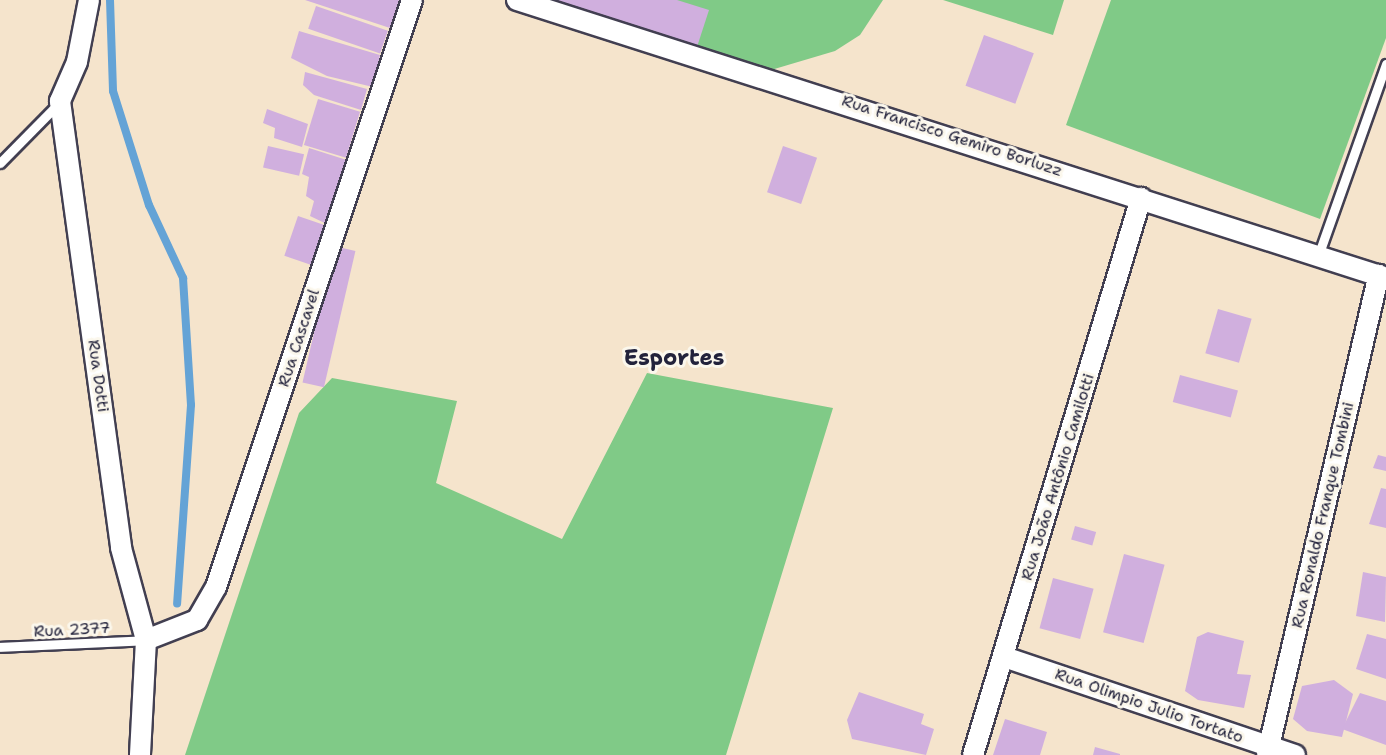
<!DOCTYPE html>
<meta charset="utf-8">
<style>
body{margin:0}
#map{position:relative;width:1386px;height:755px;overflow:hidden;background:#f5e4cc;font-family:"Shantell Sans",sans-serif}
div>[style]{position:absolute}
.green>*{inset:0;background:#80ca87}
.stream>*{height:8px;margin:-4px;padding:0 4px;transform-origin:4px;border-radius:4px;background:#64a3d6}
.building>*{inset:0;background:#d0afde;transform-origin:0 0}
.roads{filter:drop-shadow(2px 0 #423f51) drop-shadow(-2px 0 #423f51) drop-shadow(0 2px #423f51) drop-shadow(0 -2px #423f51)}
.service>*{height:9px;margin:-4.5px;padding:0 4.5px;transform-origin:4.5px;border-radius:4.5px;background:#fff}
.minor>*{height:20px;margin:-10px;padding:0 10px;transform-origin:10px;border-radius:10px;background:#fff}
span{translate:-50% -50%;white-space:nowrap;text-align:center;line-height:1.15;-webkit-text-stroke:6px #fbf7ec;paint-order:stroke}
.street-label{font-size:16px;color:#22223b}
.district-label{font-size:22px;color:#22223b;font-weight:700}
</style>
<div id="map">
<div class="green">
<div style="clip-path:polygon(545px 0,883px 0,860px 35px,835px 51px,771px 70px)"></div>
<div style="clip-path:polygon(943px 0,1064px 0,1053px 35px)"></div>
<div style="clip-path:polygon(1111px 0,1386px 0,1386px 38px,1320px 219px,1066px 125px)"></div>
<div style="clip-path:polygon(647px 373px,833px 408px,726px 755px,185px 755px,299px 413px,332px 378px,457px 401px,436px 483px,562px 539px)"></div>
</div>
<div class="stream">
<div style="left:110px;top:0;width:91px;rotate:88.1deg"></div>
<div style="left:113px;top:91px;width:120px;rotate:72.5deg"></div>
<div style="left:149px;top:205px;width:81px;rotate:65deg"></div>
<div style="left:183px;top:278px;width:127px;rotate:86.4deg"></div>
<div style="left:191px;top:405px;width:199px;rotate:94deg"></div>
</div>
<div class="building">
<div style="clip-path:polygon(305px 0,399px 0,390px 28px)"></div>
<div style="clip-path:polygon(547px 0,677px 0,709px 10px,696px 50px)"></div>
<div style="left:316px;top:6px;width:76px;height:24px;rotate:19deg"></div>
<div style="clip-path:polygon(299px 31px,380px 55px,373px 87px,327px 76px,291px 58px)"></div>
<div style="left:984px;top:35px;width:53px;height:54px;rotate:20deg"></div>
<div style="clip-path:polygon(305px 72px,367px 89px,361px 110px,314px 95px,303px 85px)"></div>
<div style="left:318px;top:99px;width:44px;height:48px;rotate:17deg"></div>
<div style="clip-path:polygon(267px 109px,308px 124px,302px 147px,274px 138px,275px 128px,263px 123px)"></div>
<div style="left:268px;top:146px;width:37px;height:22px;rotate:13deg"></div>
<div style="left:783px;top:146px;width:36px;height:49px;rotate:19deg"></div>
<div style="clip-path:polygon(309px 148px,353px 162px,331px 226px,310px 216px,314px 201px,306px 196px,309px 177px,302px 174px)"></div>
<div style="left:298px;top:216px;width:34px;height:42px;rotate:19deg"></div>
<div style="left:334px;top:246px;width:22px;height:140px;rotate:13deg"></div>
<div style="left:1218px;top:309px;width:35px;height:46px;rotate:16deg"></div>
<div style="left:1180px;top:375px;width:60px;height:28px;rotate:15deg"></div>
<div style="clip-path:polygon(1378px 455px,1386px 457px,1386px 471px,1373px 468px)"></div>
<div style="clip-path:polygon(1381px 488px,1386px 489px,1386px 528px,1369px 524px)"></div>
<div style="left:1075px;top:526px;width:22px;height:14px;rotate:16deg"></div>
<div style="left:1124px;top:554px;width:42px;height:81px;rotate:15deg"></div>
<div style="clip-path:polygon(1363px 572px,1386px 577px,1385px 622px,1356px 616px)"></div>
<div style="left:1053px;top:578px;width:42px;height:52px;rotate:15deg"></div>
<div style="clip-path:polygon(1208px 632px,1244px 641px,1237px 674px,1251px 675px,1244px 708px,1198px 700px,1185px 691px,1197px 637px)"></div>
<div style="clip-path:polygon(1367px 634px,1386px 639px,1386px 679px,1356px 669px)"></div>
<div style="clip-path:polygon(1334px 680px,1353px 694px,1342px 737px,1307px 731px,1293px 719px,1302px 686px)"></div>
<div style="clip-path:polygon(859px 692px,924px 714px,921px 724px,934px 729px,926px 755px,852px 739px,847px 720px)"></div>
<div style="clip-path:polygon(1360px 693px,1386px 701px,1386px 745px,1342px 729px)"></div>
<div style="clip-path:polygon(1005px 719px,1047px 732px,1040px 755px,993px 755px)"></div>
<div style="clip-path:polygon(1095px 747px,1120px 754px,1120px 755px,1093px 755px)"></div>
</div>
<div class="roads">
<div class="service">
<div style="left:0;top:163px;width:84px;rotate:-45.5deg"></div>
<div style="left:1318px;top:256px;width:204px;rotate:-70.5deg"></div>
<div style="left:0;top:647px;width:146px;rotate:-2.7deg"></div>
</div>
<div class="minor">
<div style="left:89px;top:0;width:63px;rotate:101deg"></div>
<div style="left:77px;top:62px;width:43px;rotate:113.6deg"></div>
<div style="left:60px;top:101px;width:451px;rotate:82.2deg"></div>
<div style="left:121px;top:548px;width:95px;rotate:74.8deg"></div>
<div style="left:146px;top:640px;width:115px;rotate:93deg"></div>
<div style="left:517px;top:0;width:912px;rotate:17.74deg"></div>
<div style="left:146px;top:640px;width:55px;rotate:-21.4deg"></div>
<div style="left:197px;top:620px;width:38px;rotate:-60deg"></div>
<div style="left:216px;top:587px;width:619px;rotate:-71.54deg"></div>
<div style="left:1004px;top:657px;width:307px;rotate:18.6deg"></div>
<div style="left:973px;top:755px;width:582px;rotate:-73.22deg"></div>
<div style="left:1267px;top:755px;width:493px;rotate:-76.9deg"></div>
</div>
</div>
<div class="street-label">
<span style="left:952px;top:136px;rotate:18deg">Rua Francisco Gemiro Borluzz</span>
<span style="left:299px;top:338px;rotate:-72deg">Rua Cascavel</span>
<span style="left:98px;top:376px;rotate:82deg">Rua Dotti</span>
<span style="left:1058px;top:477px;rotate:-73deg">Rua João Antônio Camilotti</span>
<span style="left:1323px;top:515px;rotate:-77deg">Rua Ronaldo Franque Tombini</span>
<span style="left:72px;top:630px;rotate:-3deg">Rua 2377</span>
<span style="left:1149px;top:706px;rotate:19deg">Rua Olimpio Julio Tortato</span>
</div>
<div class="district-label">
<span style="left:674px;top:358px">Esportes</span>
</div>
</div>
